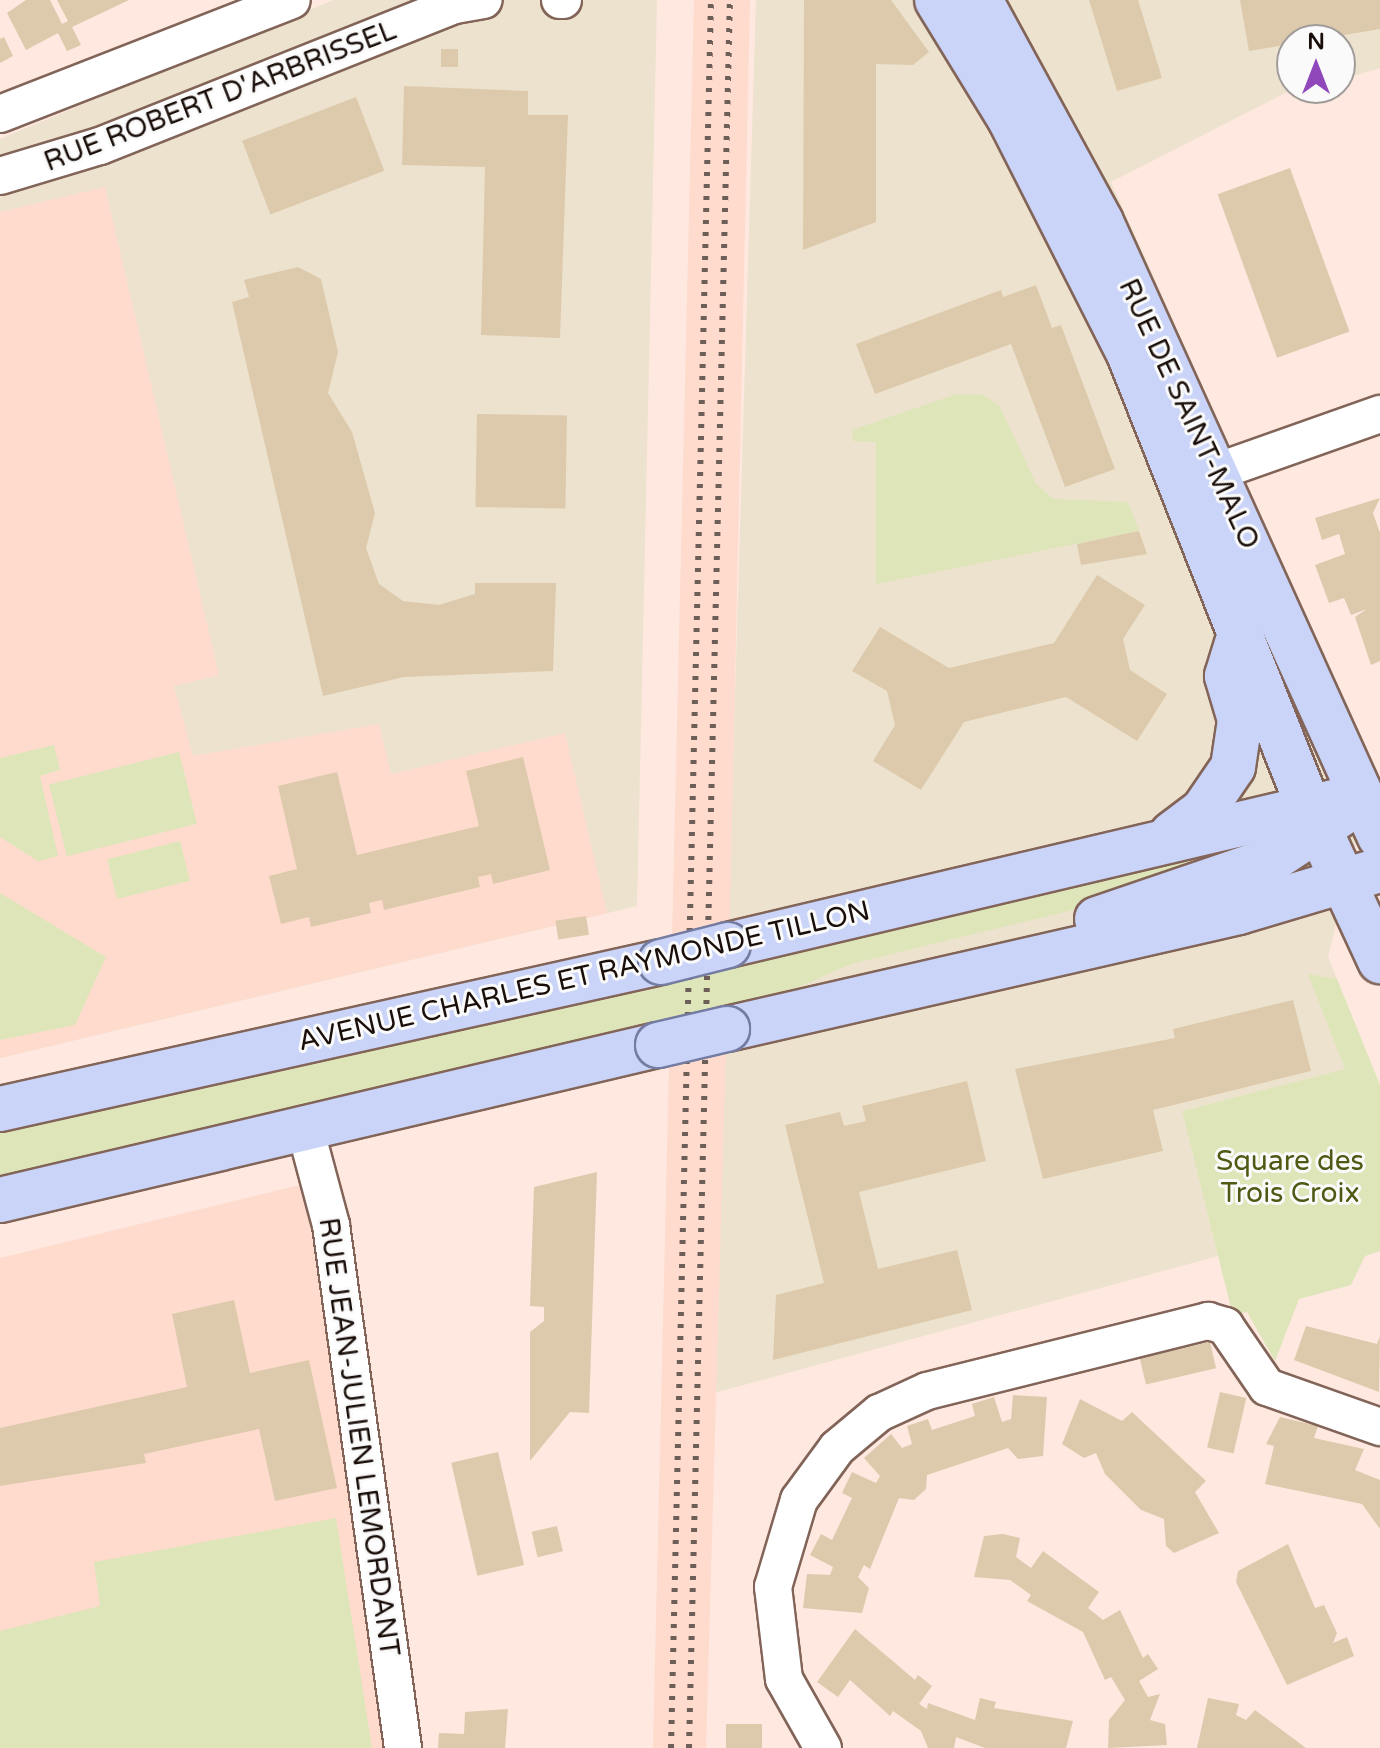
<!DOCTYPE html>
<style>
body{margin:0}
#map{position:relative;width:1380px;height:1748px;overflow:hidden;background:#fee8df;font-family:"Varela Round",sans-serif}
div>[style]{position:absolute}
.commercial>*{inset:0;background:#ede2cd}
.built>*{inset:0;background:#fedbcd}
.green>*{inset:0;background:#dde5b9;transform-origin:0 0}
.building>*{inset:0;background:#ddcaad;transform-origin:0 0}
.roads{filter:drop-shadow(2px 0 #826458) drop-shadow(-2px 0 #826458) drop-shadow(0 2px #826458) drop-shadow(0 -2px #826458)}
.minor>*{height:36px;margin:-18px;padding:0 18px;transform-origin:18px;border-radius:18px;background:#fff}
.major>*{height:44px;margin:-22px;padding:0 22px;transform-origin:22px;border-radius:22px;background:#cad4f8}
.rail>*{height:6px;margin-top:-3px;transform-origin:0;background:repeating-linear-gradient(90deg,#6d5e58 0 4px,transparent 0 12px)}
.bridges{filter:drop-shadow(2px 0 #757ca1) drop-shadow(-2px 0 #757ca1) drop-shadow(0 2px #757ca1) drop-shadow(0 -2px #757ca1)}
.major-bridge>*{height:44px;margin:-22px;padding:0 22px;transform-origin:22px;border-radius:22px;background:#cad4f8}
span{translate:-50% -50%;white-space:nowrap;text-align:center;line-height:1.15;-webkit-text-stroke:6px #fafafa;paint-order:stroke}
.street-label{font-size:28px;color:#190e09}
.park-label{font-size:28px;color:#505813}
.north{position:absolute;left:1276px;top:24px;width:80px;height:80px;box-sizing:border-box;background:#fafafa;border:2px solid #a09c9a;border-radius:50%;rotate:0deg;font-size:22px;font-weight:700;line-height:32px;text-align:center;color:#190e09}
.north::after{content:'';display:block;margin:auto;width:28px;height:36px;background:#9047ba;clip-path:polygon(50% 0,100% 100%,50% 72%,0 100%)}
</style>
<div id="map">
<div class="commercial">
<div style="clip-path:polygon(333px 0,657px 0,637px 906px,0 1058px,0 139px)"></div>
<div style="clip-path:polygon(756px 0,1380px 0,1380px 68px,1341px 80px,1340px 40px,1292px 40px,1295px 88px,1111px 182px,1374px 769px,1328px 957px,1337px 979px,1309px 975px,1345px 1069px,1182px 1111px,1218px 1256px,714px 1393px)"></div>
</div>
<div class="built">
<div style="clip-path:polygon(694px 0,750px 0,730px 908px,706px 1748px,653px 1748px)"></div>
<div style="clip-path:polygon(105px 187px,219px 675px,174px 686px,193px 756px,379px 724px,391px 774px,565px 733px,607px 913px,0 1058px,0 212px)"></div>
<div style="clip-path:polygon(304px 1184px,386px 1748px,0 1748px,0 1258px)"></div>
</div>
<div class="green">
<div style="clip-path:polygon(957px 394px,983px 395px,999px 405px,1036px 484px,1053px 499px,1128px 502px,1139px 531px,876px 584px,876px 442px,853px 441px,852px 430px)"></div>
<div style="clip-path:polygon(54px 745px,60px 770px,40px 776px,58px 856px,38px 861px,0 837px,0 758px)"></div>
<div style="left:179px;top:752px;width:74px;height:134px;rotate:76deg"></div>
<div style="clip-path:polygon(1259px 838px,1263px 854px,1134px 895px,851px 964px,750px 1008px,0 1177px,0 1127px)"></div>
<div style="left:180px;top:841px;width:41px;height:75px;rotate:76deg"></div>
<div style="clip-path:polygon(0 893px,106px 957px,75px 1025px,0 1040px)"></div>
<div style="clip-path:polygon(1308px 974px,1337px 979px,1380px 1085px,1380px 1251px,1365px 1256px,1351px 1285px,1299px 1299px,1275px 1361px,1247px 1312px,1233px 1316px,1182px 1111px,1345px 1069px)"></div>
<div style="clip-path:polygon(336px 1518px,372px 1748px,0 1748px,0 1631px,100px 1606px,94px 1562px)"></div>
</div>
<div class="building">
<div style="clip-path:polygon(26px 0,50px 0,62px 24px,68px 21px,57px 0,129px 0,72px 27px,81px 45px,67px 51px,58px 33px,26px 50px,7px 13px)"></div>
<div style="clip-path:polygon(804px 0,891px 0,929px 52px,913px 65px,876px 64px,876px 222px,803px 250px)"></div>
<div style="clip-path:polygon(1089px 0,1138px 0,1162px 78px,1117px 91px)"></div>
<div style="clip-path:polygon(1240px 0,1380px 0,1380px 29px,1249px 51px)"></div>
<div style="clip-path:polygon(4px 37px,13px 56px,0 63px,0 39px)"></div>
<div style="left:441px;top:49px;width:17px;height:18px"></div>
<div style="clip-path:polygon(404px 86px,528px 91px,528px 115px,568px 115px,560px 338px,481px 335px,485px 167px,402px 165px)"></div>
<div style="left:356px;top:97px;width:79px;height:122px;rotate:69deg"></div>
<div style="left:1290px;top:168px;width:174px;height:77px;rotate:70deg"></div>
<div style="clip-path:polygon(298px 267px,321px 279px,338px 352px,328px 393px,352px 432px,375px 513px,366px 548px,379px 584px,403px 601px,439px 605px,475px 594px,475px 583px,556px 583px,553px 671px,404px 677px,323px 696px,232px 302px,249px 297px,244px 280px)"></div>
<div style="clip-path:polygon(1036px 285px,1052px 328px,1061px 325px,1115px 469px,1065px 487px,1011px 344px,875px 394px,856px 344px,1001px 290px,1003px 297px)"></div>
<div style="left:477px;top:414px;width:90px;height:93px;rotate:1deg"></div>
<div style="clip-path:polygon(1380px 498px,1373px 513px,1380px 533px,1380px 661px,1371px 665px,1355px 617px,1367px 609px,1351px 615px,1344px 598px,1329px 603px,1315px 565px,1345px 554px,1339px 534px,1322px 540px,1315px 518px)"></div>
<div style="clip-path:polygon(1139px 531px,1147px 554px,1081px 565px,1077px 544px)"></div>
<div style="clip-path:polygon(1097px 575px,1145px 605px,1123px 639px,1130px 670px,1167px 694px,1137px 741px,1066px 697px,964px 722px,921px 790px,873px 761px,895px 725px,887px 691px,852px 671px,880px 627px,949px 668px,1054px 643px)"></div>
<div style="clip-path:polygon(523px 757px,550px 870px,493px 884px,491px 874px,478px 877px,480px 887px,384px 910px,382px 900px,369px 903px,371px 913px,311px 927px,309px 917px,281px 924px,269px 876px,297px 869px,278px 786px,337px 772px,357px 855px,479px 826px,466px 771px)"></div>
<div style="left:586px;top:916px;width:19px;height:31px;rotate:81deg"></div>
<div style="clip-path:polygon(1293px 1000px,1311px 1071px,1153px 1110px,1163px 1151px,1043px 1179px,1015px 1069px,1175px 1038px,1173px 1029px)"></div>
<div style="clip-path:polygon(967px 1081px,986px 1161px,859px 1192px,878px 1269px,957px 1250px,972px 1310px,773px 1360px,776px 1295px,824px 1283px,785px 1125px,840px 1112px,844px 1126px,866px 1121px,862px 1106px)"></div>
<div style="clip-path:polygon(597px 1172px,589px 1413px,570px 1412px,530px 1461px,530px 1332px,544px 1321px,544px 1307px,530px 1306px,534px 1187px)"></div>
<div style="clip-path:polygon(234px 1300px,250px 1373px,309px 1360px,337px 1488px,275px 1501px,259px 1429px,144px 1454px,146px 1463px,0 1486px,0 1428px,187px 1387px,172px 1314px)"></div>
<div style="clip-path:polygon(1306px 1326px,1377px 1344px,1380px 1336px,1379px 1392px,1294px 1360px)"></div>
<div style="left:1210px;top:1342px;width:27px;height:72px;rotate:77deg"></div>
<div style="left:1220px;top:1392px;width:27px;height:57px;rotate:13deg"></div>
<div style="clip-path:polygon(1013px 1395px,1047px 1397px,1043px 1456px,1018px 1459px,1008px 1448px,927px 1475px,926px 1489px,914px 1500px,899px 1498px,870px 1569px,864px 1565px,858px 1577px,869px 1588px,862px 1613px,803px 1608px,807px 1574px,830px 1575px,833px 1567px,810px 1555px,821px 1534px,832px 1540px,852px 1498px,842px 1493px,852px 1472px,876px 1483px,880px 1476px,864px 1458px,891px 1434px,902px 1448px,912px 1444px,907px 1426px,928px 1419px,932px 1430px,975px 1416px,972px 1404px,994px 1397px,1002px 1422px,1011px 1419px)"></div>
<div style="clip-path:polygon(1080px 1399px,1122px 1421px,1132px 1412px,1206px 1481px,1195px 1492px,1219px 1533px,1174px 1553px,1166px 1546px,1164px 1519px,1141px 1510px,1105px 1474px,1096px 1453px,1084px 1458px,1062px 1444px)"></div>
<div style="clip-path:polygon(1280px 1417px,1318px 1426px,1314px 1438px,1364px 1449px,1355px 1470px,1380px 1480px,1380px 1529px,1362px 1504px,1265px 1484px,1274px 1446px,1266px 1444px)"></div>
<div style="left:498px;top:1452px;width:116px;height:48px;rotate:77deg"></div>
<div style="left:557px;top:1526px;width:26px;height:26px;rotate:77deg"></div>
<div style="clip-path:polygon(1003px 1534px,1020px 1538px,1016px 1557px,1031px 1568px,1043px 1551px,1099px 1592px,1088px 1608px,1103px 1620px,1120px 1610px,1143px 1658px,1148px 1654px,1158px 1669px,1139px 1681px,1148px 1697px,1160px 1694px,1150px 1720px,1165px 1724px,1167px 1745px,1108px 1748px,1109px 1720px,1125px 1700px,1111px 1677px,1105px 1680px,1083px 1632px,1027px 1601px,1031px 1595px,1010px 1580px,974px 1577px,984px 1536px)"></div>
<div style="clip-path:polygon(1288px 1544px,1315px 1608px,1324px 1605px,1337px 1633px,1333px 1643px,1347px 1637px,1354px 1656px,1287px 1685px,1236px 1582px,1238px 1571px)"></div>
<div style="clip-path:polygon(855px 1629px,915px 1680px,918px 1675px,932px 1686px,919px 1704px,927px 1709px,928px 1703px,975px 1720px,980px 1698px,996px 1702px,994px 1708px,1073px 1721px,1066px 1748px,985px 1748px,956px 1737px,954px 1748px,928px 1748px,921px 1731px,893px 1711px,890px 1716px,850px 1680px,838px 1697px,817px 1682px)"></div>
<div style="clip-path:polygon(1208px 1698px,1239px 1704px,1236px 1715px,1246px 1720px,1255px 1710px,1306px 1748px,1197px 1748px)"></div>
<div style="clip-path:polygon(508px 1709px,505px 1748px,438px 1748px,439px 1733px,464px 1734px,465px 1712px)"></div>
<div style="left:726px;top:1724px;width:36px;height:24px"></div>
</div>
<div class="roads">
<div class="minor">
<div style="left:560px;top:0;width:3px"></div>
<div style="left:0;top:114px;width:313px;rotate:-21.3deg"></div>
<div style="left:0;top:176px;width:104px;rotate:-16.7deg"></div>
<div style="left:100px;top:146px;width:382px;rotate:-21.7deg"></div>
<div style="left:455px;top:5px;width:29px;rotate:-10deg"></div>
<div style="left:1216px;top:472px;width:174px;rotate:-19.5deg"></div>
<div style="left:305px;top:1128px;width:100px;rotate:75deg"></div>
<div style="left:331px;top:1225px;width:528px;rotate:82.16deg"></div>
<div style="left:823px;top:1748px;width:79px;rotate:-119.5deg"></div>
<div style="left:784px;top:1679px;width:93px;rotate:-96.8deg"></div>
<div style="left:773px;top:1587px;width:91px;rotate:-73.4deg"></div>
<div style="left:799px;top:1500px;width:64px;rotate:-53.8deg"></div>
<div style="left:837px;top:1448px;width:55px;rotate:-39.8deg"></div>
<div style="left:879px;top:1413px;width:53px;rotate:-24.6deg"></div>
<div style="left:927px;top:1391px;width:290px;rotate:-14deg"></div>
<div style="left:1208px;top:1321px;width:18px;rotate:16deg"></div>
<div style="left:1225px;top:1326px;width:74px;rotate:55.5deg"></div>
<div style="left:1267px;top:1387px;width:120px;rotate:19.5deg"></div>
</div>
<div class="major">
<div style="left:937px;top:0;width:140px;rotate:58.5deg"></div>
<div style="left:1010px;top:119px;width:266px;rotate:63.1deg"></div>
<div style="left:1130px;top:356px;width:485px;rotate:68.4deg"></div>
<div style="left:1309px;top:807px;width:170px;rotate:65.2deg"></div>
<div style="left:980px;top:0;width:253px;rotate:61.4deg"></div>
<div style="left:1101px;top:222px;width:675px;rotate:65.6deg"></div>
<div style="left:1172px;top:834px;width:39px;rotate:-37deg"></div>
<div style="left:1203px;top:811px;width:53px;rotate:-55.7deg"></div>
<div style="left:1233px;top:767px;width:48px;rotate:-81.5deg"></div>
<div style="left:1240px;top:720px;width:46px;rotate:-106.5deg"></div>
<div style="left:1227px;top:676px;width:37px;rotate:-73deg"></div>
<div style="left:1097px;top:919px;width:186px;rotate:-18.8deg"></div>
<div style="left:1273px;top:859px;width:85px;rotate:-33.5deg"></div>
<div style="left:728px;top:945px;width:627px;rotate:-13.28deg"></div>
<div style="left:727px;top:1029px;width:525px;rotate:-12.87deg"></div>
<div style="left:1239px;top:912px;width:147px;rotate:-16.6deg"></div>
<div style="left:0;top:1109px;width:677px;rotate:-12.54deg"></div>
<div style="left:0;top:1200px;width:676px;rotate:-13.26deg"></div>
</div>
</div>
<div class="rail">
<div style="left:671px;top:1748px;width:1748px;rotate:-88.69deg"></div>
<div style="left:689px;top:1748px;width:1748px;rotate:-88.66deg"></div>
</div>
<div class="bridges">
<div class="major-bridge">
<div style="left:661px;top:962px;width:69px;rotate:-14.2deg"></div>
<div style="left:658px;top:1045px;width:71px;rotate:-13.1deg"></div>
</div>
</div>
<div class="street-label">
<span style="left:220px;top:96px;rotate:-21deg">RUE ROBERT D'ARBRISSEL</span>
<span style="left:1189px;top:414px;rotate:65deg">RUE DE SAINT-MALO</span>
<span style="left:584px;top:976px;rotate:-13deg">AVENUE CHARLES ET RAYMONDE TILLON</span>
<span style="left:359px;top:1437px;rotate:82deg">RUE JEAN-JULIEN LEMORDANT</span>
</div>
<div class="park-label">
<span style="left:1290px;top:1177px">Square des<br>Trois Croix</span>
</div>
<div class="north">N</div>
</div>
